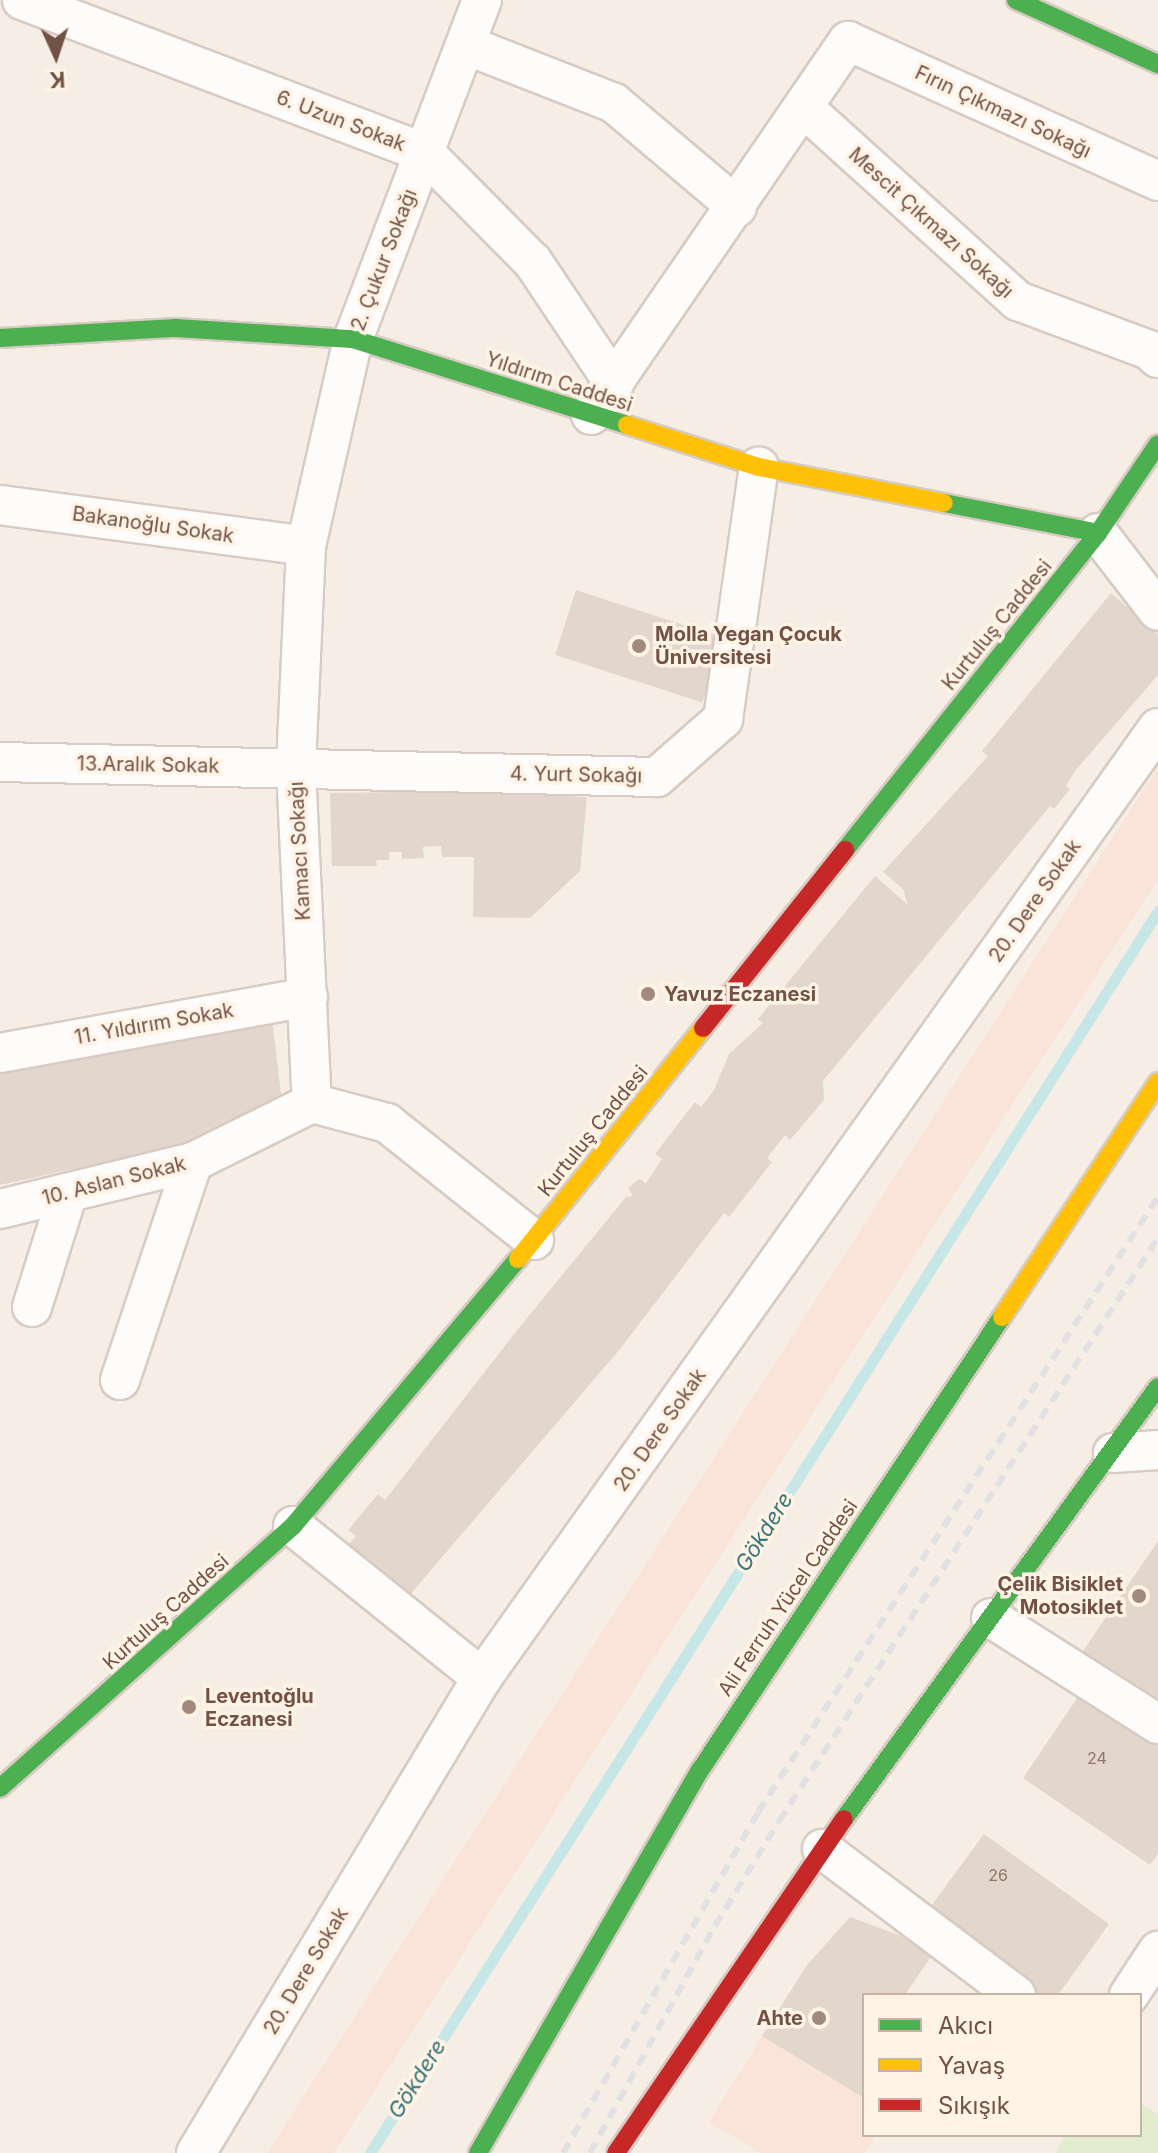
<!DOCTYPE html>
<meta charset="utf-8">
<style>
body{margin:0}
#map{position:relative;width:1158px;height:2153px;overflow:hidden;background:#f6eee5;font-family:Inter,sans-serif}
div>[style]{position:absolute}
.commercial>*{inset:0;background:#fae4da}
.green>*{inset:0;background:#e3eccf}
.stream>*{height:11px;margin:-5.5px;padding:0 5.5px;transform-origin:5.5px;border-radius:5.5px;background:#c7e6e6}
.building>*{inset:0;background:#e2d6cd;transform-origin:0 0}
.roads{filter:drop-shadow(2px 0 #d7cbc3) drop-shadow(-2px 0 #d7cbc3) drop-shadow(0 2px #d7cbc3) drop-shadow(0 -2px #d7cbc3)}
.street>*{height:38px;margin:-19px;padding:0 19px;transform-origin:19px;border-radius:19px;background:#fefcfb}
.fast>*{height:18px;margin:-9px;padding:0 9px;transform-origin:9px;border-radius:9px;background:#4caf50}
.slow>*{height:18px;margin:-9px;padding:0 9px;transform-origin:9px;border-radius:9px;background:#ffc107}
.jam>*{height:18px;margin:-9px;padding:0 9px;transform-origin:9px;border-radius:9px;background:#c62828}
.rail>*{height:6px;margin-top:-3px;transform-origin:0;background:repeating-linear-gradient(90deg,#e3e0e3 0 12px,transparent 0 20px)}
.dots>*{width:22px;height:22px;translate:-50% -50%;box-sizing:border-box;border:4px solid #fff3e5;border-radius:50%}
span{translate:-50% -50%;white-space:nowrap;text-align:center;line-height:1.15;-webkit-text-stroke:7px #fff3e5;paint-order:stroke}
.number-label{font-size:16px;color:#90756a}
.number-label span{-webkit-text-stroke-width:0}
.street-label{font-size:20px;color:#735246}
.poi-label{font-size:20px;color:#735246;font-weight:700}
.left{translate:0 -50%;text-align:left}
.right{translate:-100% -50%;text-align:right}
.water-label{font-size:22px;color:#3a757a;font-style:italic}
.legend{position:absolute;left:862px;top:1993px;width:280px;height:144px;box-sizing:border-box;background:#fff3e5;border:2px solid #c7b3a5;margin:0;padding:10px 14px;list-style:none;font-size:24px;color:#735246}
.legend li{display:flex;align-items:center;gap:16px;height:40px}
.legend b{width:40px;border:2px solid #c7b3a5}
.north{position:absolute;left:16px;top:16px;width:80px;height:80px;-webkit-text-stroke:6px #fff3e5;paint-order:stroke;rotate:177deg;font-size:22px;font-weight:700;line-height:32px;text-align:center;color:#735246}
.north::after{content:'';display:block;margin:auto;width:28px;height:36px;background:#735246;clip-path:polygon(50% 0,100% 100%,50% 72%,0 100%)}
</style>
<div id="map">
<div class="commercial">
<div style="clip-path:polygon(1158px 767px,1158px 880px,334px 2153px,267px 2153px)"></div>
<div style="clip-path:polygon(762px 2036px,864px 2098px,864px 2135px,876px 2135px,865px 2153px,760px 2153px,709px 2122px)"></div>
</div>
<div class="green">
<div style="clip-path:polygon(1140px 2103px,1158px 2114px,1158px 2153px,1055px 2153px,1066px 2135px,1140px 2135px)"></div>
</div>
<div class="stream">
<div style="left:370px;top:2153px;width:1471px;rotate:-57.61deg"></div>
</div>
<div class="building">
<div style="left:576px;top:590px;width:155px;height:68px;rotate:18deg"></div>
<div style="clip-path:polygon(1111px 593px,1158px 634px,1158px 675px,1075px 771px,1066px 786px,1070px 789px,1054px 809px,1050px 806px,823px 1081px,824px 1100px,790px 1140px,785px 1135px,767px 1158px,772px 1162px,729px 1217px,724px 1213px,620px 1349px,408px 1597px,347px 1546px,356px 1536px,348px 1530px,378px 1494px,385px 1500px,514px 1334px,626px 1197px,633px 1196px,628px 1188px,639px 1179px,646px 1183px,662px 1159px,655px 1154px,695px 1102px,701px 1107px,714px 1090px,729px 1054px,763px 1023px,758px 1019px,875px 876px,908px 905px,903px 889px,883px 872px,988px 756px,982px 751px)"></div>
<div style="clip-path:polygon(472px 791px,587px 797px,580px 871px,530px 918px,473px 917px,474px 857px,442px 857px,441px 846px,423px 847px,424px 858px,402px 859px,402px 852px,389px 852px,389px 860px,376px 860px,377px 866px,332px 866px,330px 793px)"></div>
<div style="clip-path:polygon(272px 1018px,282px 1102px,245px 1131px,0 1185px,0 1063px)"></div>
<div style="clip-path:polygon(1158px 1541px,1158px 1698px,1083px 1651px)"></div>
<div style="clip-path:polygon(1084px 1688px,1158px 1738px,1158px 1854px,1150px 1865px,1023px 1778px)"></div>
<div style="clip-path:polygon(984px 1834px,1109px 1924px,1058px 1995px,1032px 1995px,923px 1917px)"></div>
<div style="clip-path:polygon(850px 1917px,936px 1949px,905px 1995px,864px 1995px,864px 2098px,762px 2036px,807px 1965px)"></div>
</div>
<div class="roads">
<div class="street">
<div style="left:22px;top:0;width:431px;rotate:20.8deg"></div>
<div style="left:425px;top:153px;width:153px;rotate:45.3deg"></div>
<div style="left:533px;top:262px;width:146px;rotate:56.2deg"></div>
<div style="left:482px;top:0;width:363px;rotate:110.8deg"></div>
<div style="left:353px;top:339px;width:212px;rotate:102.8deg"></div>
<div style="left:306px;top:546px;width:223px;rotate:92.6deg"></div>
<div style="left:296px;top:769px;width:334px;rotate:87.3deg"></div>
<div style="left:312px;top:1103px;width:78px;rotate:14.9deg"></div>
<div style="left:387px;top:1123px;width:188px;rotate:38.5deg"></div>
<div style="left:466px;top:45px;width:159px;rotate:21.4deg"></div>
<div style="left:614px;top:103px;width:161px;rotate:40.2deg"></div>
<div style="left:803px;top:107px;width:290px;rotate:42.1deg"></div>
<div style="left:1018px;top:301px;width:140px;rotate:20.5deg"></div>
<div style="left:1149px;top:350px;width:12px;rotate:42deg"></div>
<div style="left:591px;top:415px;width:454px;rotate:-55.5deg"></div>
<div style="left:848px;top:41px;width:340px;rotate:24.3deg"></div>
<div style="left:0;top:505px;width:309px;rotate:7.6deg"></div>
<div style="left:1098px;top:533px;width:98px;rotate:52.4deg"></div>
<div style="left:0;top:762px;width:657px;rotate:1.31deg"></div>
<div style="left:657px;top:777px;width:88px;rotate:-41.3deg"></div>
<div style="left:723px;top:719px;width:255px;rotate:-81.9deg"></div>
<div style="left:0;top:1053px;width:313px;rotate:-10.3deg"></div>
<div style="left:0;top:1209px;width:199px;rotate:-13.7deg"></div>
<div style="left:193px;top:1162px;width:133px;rotate:-26.4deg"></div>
<div style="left:32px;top:1307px;width:120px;rotate:-72.5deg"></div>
<div style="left:120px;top:1380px;width:230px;rotate:-71.5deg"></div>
<div style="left:1113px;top:1453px;width:45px;rotate:-3.8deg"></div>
<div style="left:293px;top:1526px;width:243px;rotate:38.8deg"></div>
<div style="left:991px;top:1618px;width:198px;rotate:32.4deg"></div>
<div style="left:822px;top:1849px;width:243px;rotate:37deg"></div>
<div style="left:1129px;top:1995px;width:53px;rotate:-56.6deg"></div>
<div style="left:196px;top:2153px;width:554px;rotate:-58.95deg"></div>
<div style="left:482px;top:1678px;width:1166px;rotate:-54.57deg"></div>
</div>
<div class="fast">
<div style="left:1016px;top:0;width:156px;rotate:24.3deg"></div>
<div style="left:0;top:338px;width:176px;rotate:-3.3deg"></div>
<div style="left:176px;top:328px;width:177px;rotate:3.6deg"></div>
<div style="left:353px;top:339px;width:287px;rotate:17.4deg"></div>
<div style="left:944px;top:503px;width:157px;rotate:11deg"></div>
<div style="left:845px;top:850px;width:406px;rotate:-51.4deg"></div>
<div style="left:1098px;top:533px;width:107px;rotate:-56deg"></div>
<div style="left:0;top:1788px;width:393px;rotate:-41.8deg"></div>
<div style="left:293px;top:1526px;width:349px;rotate:-49.9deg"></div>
<div style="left:844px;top:1819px;width:534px;rotate:-53.99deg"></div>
<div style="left:478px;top:2153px;width:444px;rotate:-59.9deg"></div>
<div style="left:701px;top:1769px;width:543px;rotate:-56.34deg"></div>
</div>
<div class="slow">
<div style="left:627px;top:425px;width:139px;rotate:17.7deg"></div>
<div style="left:759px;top:467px;width:188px;rotate:11deg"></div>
<div style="left:518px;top:1259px;width:296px;rotate:-51.3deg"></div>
<div style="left:1002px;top:1317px;width:282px;rotate:-56.4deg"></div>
</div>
<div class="jam">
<div style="left:703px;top:1028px;width:228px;rotate:-51.4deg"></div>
<div style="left:616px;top:2153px;width:404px;rotate:-55.7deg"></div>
</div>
</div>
<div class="rail">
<div style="left:563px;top:2153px;width:393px;rotate:-60.2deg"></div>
<div style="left:758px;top:1812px;width:734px;rotate:-56.96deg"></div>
<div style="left:590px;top:2153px;width:259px;rotate:-61.2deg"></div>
<div style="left:715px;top:1926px;width:123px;rotate:-58.6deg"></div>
<div style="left:779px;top:1821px;width:695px;rotate:-56.97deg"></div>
</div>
<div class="dots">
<div style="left:639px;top:646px;background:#a1897e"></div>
<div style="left:648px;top:994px;background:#a1897e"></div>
<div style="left:1139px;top:1596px;background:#a1897e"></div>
<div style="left:189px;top:1707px;background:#a1897e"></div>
<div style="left:819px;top:2018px;background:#a1897e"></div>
</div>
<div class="number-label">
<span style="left:1097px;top:1758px">24</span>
<span style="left:998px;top:1875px">26</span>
</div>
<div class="street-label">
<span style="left:1003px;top:112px;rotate:25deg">Fırın Çıkmazı Sokağı</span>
<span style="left:341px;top:121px;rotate:21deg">6. Uzun Sokak</span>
<span style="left:931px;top:223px;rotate:42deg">Mescit Çıkmazı Sokağı</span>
<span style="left:384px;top:260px;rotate:-69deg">2. Çukur Sokağı</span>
<span style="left:559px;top:382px;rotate:18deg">Yıldırım Caddesi</span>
<span style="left:153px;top:525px;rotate:8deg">Bakanoğlu Sokak</span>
<span style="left:997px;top:625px;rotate:-51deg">Kurtuluş Caddesi</span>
<span style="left:148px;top:765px;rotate:1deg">13.Aralık Sokak</span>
<span style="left:576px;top:775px;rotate:1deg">4. Yurt Sokağı</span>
<span style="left:300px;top:851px;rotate:-93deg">Kamacı Sokağı</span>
<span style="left:1035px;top:901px;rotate:-55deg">20. Dere Sokak</span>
<span style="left:154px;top:1024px;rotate:-10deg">11. Yıldırım Sokak</span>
<span style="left:593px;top:1131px;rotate:-51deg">Kurtuluş Caddesi</span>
<span style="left:114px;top:1181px;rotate:-14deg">10. Aslan Sokak</span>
<span style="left:660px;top:1430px;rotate:-55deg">20. Dere Sokak</span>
<span style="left:788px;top:1598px;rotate:-56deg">Ali Ferruh Yücel Caddesi</span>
<span style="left:166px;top:1612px;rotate:-42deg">Kurtuluş Caddesi</span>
<span style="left:306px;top:1971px;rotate:-59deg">20. Dere Sokak</span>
</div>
<div class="poi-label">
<span class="left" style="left:655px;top:646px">Molla Yegan Çocuk<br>Üniversitesi</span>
<span class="left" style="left:664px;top:994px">Yavuz Eczanesi</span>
<span class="right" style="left:1123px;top:1596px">Çelik Bisiklet<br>Motosiklet</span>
<span class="left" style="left:205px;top:1708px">Leventoğlu<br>Eczanesi</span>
<span class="right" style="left:803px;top:2018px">Ahte</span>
</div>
<div class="water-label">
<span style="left:764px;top:1532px;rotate:-58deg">Gökdere</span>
<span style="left:417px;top:2079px;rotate:-58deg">Gökdere</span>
</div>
<ul class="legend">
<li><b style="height:10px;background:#4caf50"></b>Akıcı</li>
<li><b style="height:10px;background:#ffc107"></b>Yavaş</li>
<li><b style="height:10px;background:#c62828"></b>Sıkışık</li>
</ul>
<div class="north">K</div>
</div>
